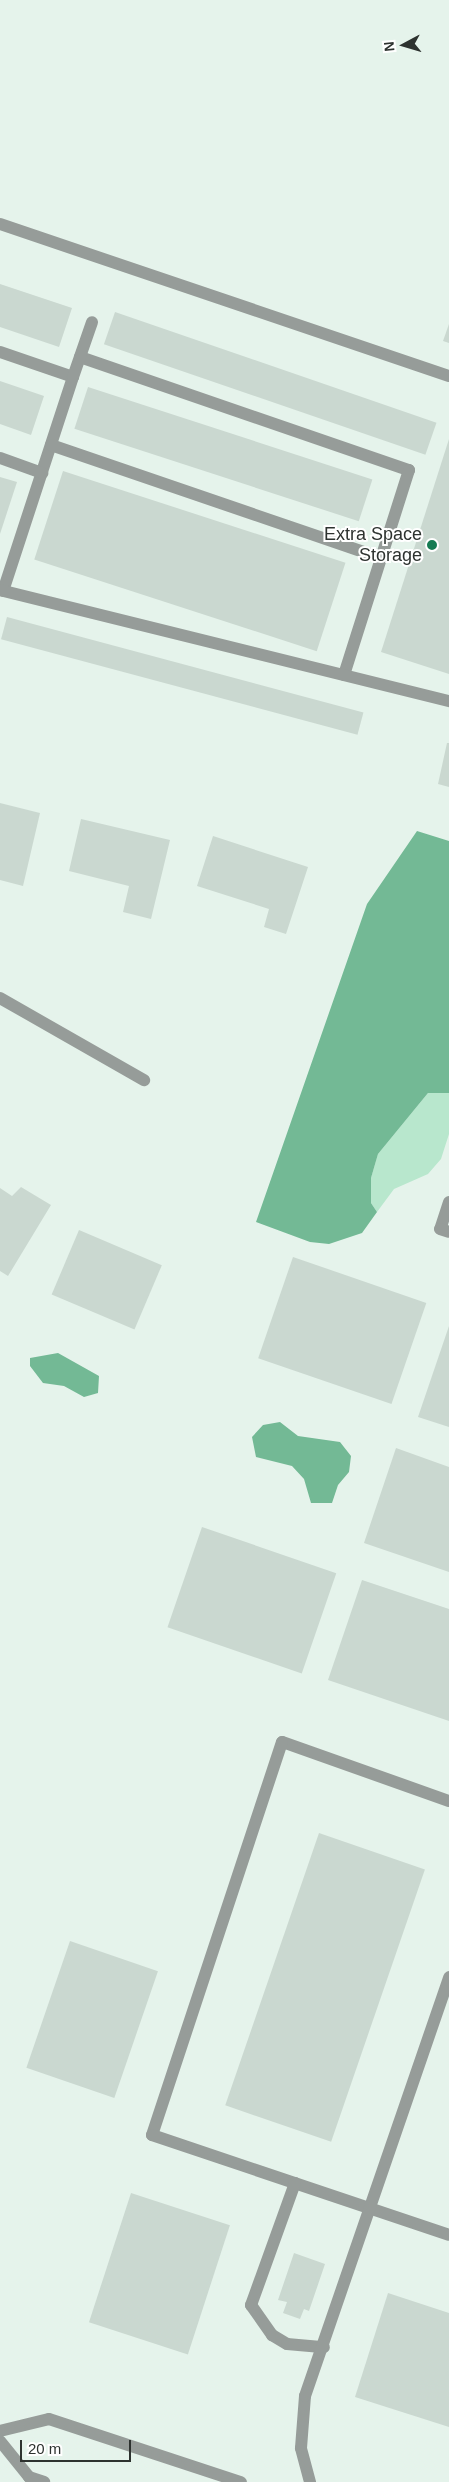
<!DOCTYPE html>
<style>
body{margin:0}
#map{position:relative;width:449px;height:2482px;overflow:hidden;background:#e5f3eb;font-family:Arial,sans-serif}
div>[style]{position:absolute}
.green>*{inset:0;background:#b8e7cd}
.water>*{inset:0;background:#73b995}
.building>*{inset:0;background:#cad8d0;transform-origin:0 0}
.minor>*{height:12px;margin:-6px;padding:0 6px;transform-origin:6px;border-radius:6px;background:#969c99}
.dots>*{width:14px;height:14px;translate:-50% -50%;box-sizing:border-box;border:2px solid #fff;border-radius:50%}
span{translate:-50% -50%;white-space:nowrap;text-align:center;line-height:1.15;-webkit-text-stroke:4px #fff;paint-order:stroke}
.poi-label{font-size:18px;color:#2d322f}
.right{translate:-100% -50%;text-align:right}
.north{position:absolute;left:379px;top:20px;width:50px;height:50px;-webkit-text-stroke:4px #fff;paint-order:stroke;rotate:264deg;font-size:14px;font-weight:700;line-height:20px;text-align:center;color:#2d322f}
.north::after{content:'';display:block;margin:auto;width:18px;height:22px;background:#2d322f;clip-path:polygon(50% 0,100% 100%,50% 72%,0 100%)}
.scale{position:absolute;left:20px;top:2440px;width:111px;height:22px;box-sizing:border-box;border:2px solid #2d322f;border-top:0;padding-left:6px;font-size:15px;line-height:18px;white-space:nowrap;color:#2d322f;-webkit-text-stroke:4px #fff;paint-order:stroke}
</style>
<div id="map">
<div class="green">
<div style="clip-path:polygon(428px 1093px,449px 1093px,449px 1134px,441px 1159px,428px 1174px,394px 1189px,377px 1212px,371px 1203px,371px 1178px,378px 1154px)"></div>
</div>
<div class="water">
<div style="clip-path:polygon(417px 831px,449px 841px,449px 1093px,428px 1093px,378px 1154px,371px 1178px,371px 1203px,377px 1212px,362px 1233px,329px 1244px,310px 1242px,256px 1222px,367px 904px)"></div>
<div style="clip-path:polygon(58px 1353px,99px 1376px,98px 1393px,84px 1397px,64px 1386px,43px 1383px,30px 1366px,30px 1358px)"></div>
<div style="clip-path:polygon(280px 1422px,298px 1436px,340px 1442px,351px 1456px,349px 1472px,338px 1485px,332px 1503px,311px 1503px,304px 1479px,292px 1466px,256px 1457px,252px 1437px,263px 1425px)"></div>
</div>
<div class="building">
<div style="clip-path:polygon(0 284px,72px 308px,59px 347px,0 327px)"></div>
<div style="left:115px;top:312px;width:340px;height:34px;rotate:19deg"></div>
<div style="clip-path:polygon(449px 324px,449px 343px,443px 341px)"></div>
<div style="clip-path:polygon(0 381px,44px 396px,31px 435px,0 424px)"></div>
<div style="left:88px;top:387px;width:299px;height:44px;rotate:18deg"></div>
<div style="clip-path:polygon(449px 439px,449px 674px,381px 652px)"></div>
<div style="left:63px;top:471px;width:297px;height:93px;rotate:18deg"></div>
<div style="clip-path:polygon(0 477px,17px 482px,0 534px)"></div>
<div style="left:7px;top:617px;width:369px;height:23px;rotate:15deg"></div>
<div style="clip-path:polygon(447px 743px,449px 743px,449px 787px,438px 784px)"></div>
<div style="clip-path:polygon(0 803px,40px 813px,23px 886px,0 880px)"></div>
<div style="clip-path:polygon(81px 819px,170px 840px,151px 919px,123px 912px,129px 886px,69px 871px)"></div>
<div style="clip-path:polygon(213px 836px,308px 867px,286px 934px,264px 927px,269px 909px,197px 886px)"></div>
<div style="clip-path:polygon(21px 1187px,51px 1205px,8px 1276px,0 1271px,0 1188px,12px 1196px)"></div>
<div style="left:79px;top:1230px;width:90px;height:70px;rotate:23deg"></div>
<div style="left:293px;top:1257px;width:141px;height:107px;rotate:19deg"></div>
<div style="clip-path:polygon(449px 1326px,449px 1427px,418px 1417px)"></div>
<div style="clip-path:polygon(396px 1448px,449px 1467px,449px 1572px,364px 1543px)"></div>
<div style="left:202px;top:1527px;width:142px;height:106px;rotate:19deg"></div>
<div style="clip-path:polygon(362px 1580px,449px 1609px,449px 1721px,328px 1680px)"></div>
<div style="left:319px;top:1833px;width:112px;height:288px;rotate:19deg"></div>
<div style="left:70px;top:1941px;width:93px;height:134px;rotate:19deg"></div>
<div style="left:131px;top:2193px;width:104px;height:136px;rotate:18deg"></div>
<div style="clip-path:polygon(294px 2253px,325px 2264px,309px 2311px,304px 2309px,300px 2319px,283px 2313px,287px 2302px,278px 2300px)"></div>
<div style="clip-path:polygon(388px 2293px,449px 2313px,449px 2427px,355px 2397px)"></div>
</div>
<div class="minor">
<div style="left:0;top:224px;width:474px;rotate:18.7deg"></div>
<div style="left:0;top:352px;width:77px;rotate:18.9deg"></div>
<div style="left:73px;top:377px;width:225px;rotate:108.1deg"></div>
<div style="left:80px;top:357px;width:348px;rotate:19deg"></div>
<div style="left:409px;top:470px;width:215px;rotate:107.6deg"></div>
<div style="left:73px;top:377px;width:58px;rotate:-70.9deg"></div>
<div style="left:51px;top:445px;width:349px;rotate:18.9deg"></div>
<div style="left:0;top:458px;width:45px;rotate:19.7deg"></div>
<div style="left:0;top:590px;width:463px;rotate:13.9deg"></div>
<div style="left:0;top:998px;width:166px;rotate:29.7deg"></div>
<div style="left:449px;top:1202px;width:28px;rotate:108deg"></div>
<div style="left:440px;top:1229px;width:9px;rotate:18deg"></div>
<div style="left:449px;top:1801px;width:177px;rotate:-160.5deg"></div>
<div style="left:282px;top:1742px;width:414px;rotate:108.3deg"></div>
<div style="left:152px;top:2135px;width:313px;rotate:18.6deg"></div>
<div style="left:295px;top:2183px;width:130px;rotate:109.8deg"></div>
<div style="left:251px;top:2305px;width:37px;rotate:55deg"></div>
<div style="left:272px;top:2335px;width:17px;rotate:31deg"></div>
<div style="left:287px;top:2344px;width:37px;rotate:5deg"></div>
<div style="left:0;top:2431px;width:50px;rotate:-13.8deg"></div>
<div style="left:49px;top:2419px;width:202px;rotate:18.2deg"></div>
<div style="left:0;top:2441px;width:46px;rotate:51.1deg"></div>
<div style="left:29px;top:2477px;width:16px;rotate:18deg"></div>
<div style="left:310px;top:2482px;width:35px;rotate:-105deg"></div>
<div style="left:301px;top:2448px;width:52px;rotate:-85.6deg"></div>
<div style="left:305px;top:2396px;width:443px;rotate:-71deg"></div>
</div>
<div class="dots">
<div style="left:432px;top:545px;background:#157b53"></div>
</div>
<div class="poi-label">
<span class="right" style="left:422px;top:545px">Extra Space<br>Storage</span>
</div>
<div class="north">N</div>
<div class="scale">20 m</div>
</div>
